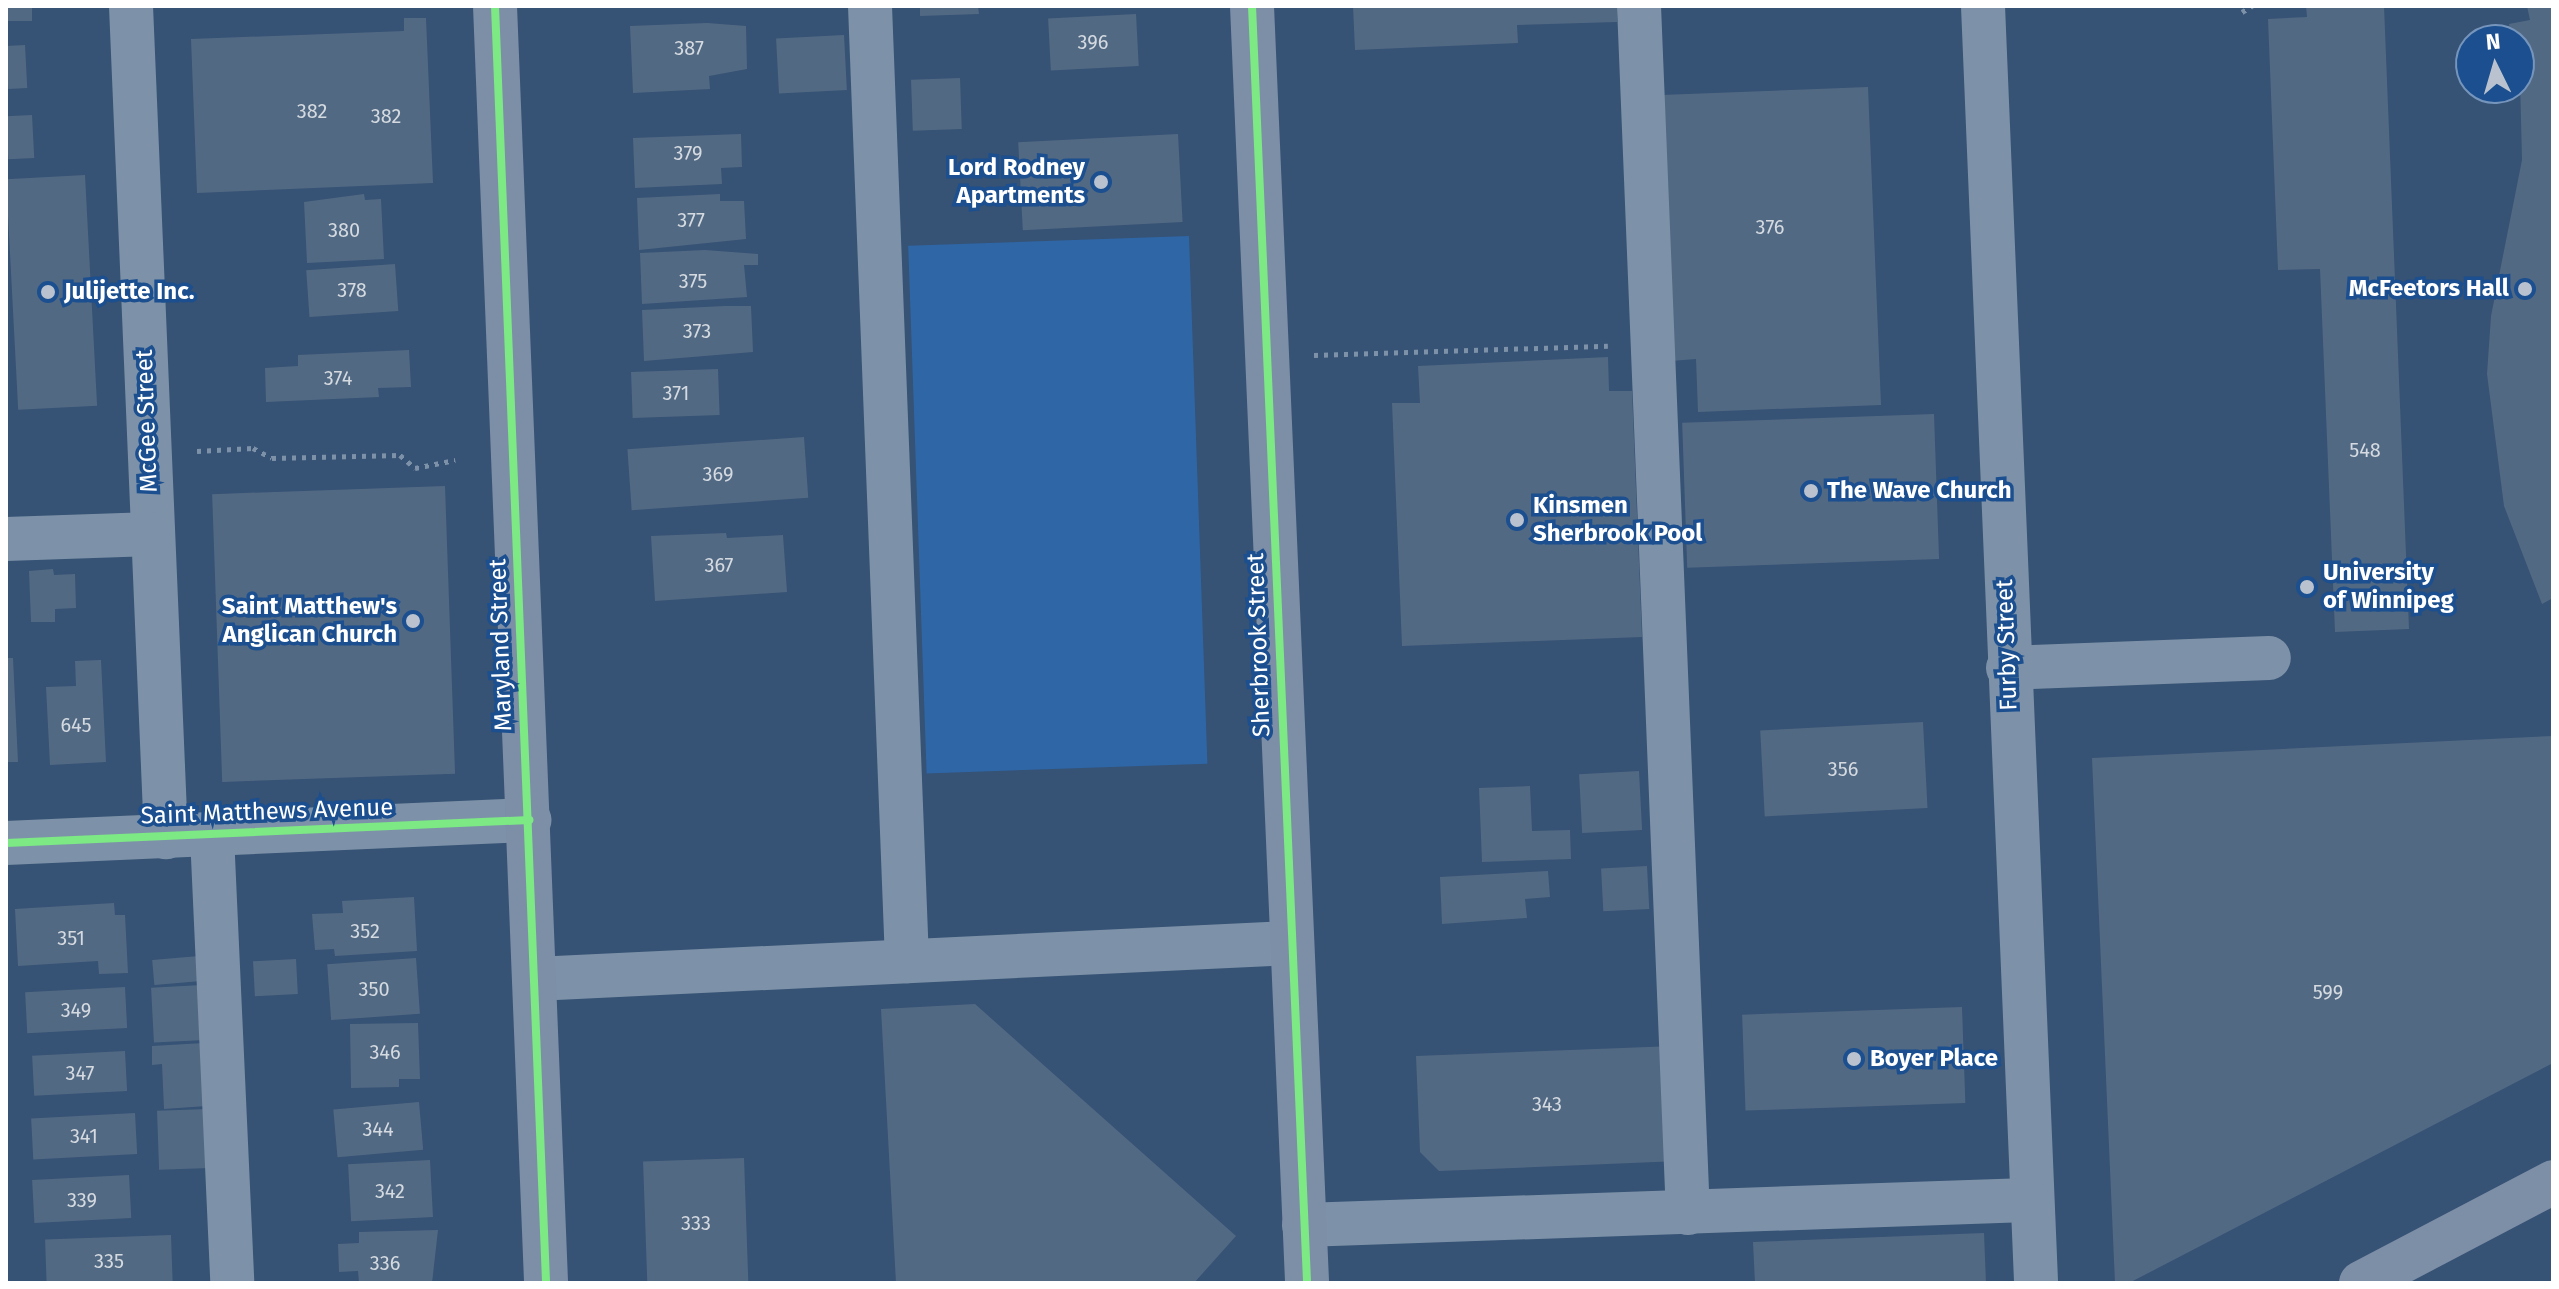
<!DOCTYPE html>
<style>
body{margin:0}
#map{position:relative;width:2559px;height:1289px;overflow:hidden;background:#365274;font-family:"Fira Sans",sans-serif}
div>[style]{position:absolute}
.green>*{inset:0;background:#2f66a5;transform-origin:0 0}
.building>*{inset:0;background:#526984;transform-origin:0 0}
.path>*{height:5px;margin-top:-2.5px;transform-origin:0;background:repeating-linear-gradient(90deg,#7d92a8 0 4px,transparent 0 10px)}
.minor>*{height:44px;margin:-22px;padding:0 22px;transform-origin:22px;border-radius:22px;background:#7d92a8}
.major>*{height:44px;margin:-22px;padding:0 22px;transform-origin:22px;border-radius:22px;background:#7d8ea7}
.cycleway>*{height:8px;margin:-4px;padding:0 4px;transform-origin:4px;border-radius:4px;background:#7ce984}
.dots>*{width:22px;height:22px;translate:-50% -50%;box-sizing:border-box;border:4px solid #1b4f8f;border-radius:50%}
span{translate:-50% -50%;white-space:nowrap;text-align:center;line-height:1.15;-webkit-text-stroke:7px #1b4f8f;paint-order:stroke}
.number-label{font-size:20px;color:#d4dae0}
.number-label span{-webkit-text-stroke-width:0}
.poi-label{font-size:24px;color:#fff;font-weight:700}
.right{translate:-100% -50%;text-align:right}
.left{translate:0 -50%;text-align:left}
.street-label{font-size:24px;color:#fff}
.frame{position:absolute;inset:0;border:8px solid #fff;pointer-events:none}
.north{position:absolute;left:2455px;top:24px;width:80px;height:80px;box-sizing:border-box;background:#1b4f8f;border:2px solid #7695bc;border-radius:50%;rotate:355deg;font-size:22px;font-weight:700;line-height:32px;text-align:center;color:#fff}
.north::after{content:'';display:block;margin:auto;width:28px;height:36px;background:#b9c2ce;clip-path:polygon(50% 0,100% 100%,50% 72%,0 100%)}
</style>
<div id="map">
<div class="green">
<div style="left:1189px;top:236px;width:528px;height:281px;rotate:88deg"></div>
</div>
<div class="building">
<div style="left:6px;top:6px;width:26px;height:15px"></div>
<div style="clip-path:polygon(920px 6px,978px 6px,979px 14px,920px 16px)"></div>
<div style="clip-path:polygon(1353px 6px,1617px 6px,1617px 22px,1517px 25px,1518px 43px,1355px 50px)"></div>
<div style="clip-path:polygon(2306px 6px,2384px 6px,2409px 629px,2335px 632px,2320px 269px,2278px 270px,2268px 19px,2307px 17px)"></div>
<div style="clip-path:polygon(2527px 6px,2553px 6px,2553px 598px,2542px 604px,2504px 506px,2487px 374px,2491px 316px,2522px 160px,2519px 40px,2512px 40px,2509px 24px,2530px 20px)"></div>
<div style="left:1136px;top:14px;width:52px;height:88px;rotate:87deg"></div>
<div style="clip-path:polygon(404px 18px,426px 18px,433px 183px,197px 193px,191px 39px,404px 31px)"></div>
<div style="clip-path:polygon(707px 23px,746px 26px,747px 69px,709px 76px,710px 89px,633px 93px,630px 26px)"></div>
<div style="left:844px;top:35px;width:55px;height:68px;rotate:87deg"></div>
<div style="left:25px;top:45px;width:43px;height:19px;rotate:87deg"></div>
<div style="left:960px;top:78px;width:51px;height:49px;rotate:88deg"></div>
<div style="clip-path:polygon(1868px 87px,1881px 405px,1698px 412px,1696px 359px,1671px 361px,1661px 95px)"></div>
<div style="left:32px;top:115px;width:43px;height:26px;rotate:87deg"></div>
<div style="clip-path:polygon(741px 134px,742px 167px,721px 168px,722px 184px,635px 188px,633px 138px)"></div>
<div style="left:1178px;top:134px;width:88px;height:160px;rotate:87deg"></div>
<div style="left:85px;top:175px;width:231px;height:79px;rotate:87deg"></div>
<div style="clip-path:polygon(364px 194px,365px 200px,381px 199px,384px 259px,307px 263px,304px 202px)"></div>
<div style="clip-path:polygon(720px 194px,720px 201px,744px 201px,746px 239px,639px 250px,637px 198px)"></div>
<div style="clip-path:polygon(705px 250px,758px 254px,758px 265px,744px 265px,747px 297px,642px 304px,640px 253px)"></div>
<div style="left:395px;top:264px;width:47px;height:89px;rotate:86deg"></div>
<div style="clip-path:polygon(725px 306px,751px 306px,753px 352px,644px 361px,642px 310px)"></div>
<div style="clip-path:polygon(409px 350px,411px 387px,378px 388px,379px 397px,266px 402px,265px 368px,298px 366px,298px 355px)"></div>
<div style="clip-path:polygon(1608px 357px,1609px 391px,1632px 391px,1642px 637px,1402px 646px,1392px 403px,1420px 403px,1418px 366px)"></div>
<div style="left:718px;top:369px;width:46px;height:87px;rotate:88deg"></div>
<div style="left:1934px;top:414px;width:145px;height:252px;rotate:88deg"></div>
<div style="left:804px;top:437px;width:61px;height:177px;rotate:86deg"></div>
<div style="left:445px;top:486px;width:288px;height:233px;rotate:88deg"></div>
<div style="clip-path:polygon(726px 533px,727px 538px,783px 535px,787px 592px,655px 601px,651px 536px)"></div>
<div style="clip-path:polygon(53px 569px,54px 575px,75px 574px,76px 608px,55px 609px,55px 622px,31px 622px,29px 571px)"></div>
<div style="clip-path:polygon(6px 658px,13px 658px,18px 762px,6px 762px)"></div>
<div style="clip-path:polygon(101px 660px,106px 762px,50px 765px,46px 687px,76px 686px,75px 661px)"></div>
<div style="left:1923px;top:722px;width:86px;height:163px;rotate:87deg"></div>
<div style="clip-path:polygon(2553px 736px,2553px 1063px,2129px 1283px,2115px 1283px,2092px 758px)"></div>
<div style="left:1639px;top:771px;width:59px;height:60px;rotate:87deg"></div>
<div style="clip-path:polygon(1530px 786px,1532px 831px,1570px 830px,1571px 859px,1482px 862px,1479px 788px)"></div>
<div style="left:1647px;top:866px;width:43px;height:46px;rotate:87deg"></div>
<div style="clip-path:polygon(1548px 871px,1550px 897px,1525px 899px,1527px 918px,1442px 924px,1440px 877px)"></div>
<div style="clip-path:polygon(414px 897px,417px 951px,335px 956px,334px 949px,315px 950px,312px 914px,343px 913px,342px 901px)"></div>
<div style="clip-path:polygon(114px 903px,115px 915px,125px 915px,128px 973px,99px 974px,98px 961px,18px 966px,15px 909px)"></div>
<div style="left:199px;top:956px;width:25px;height:47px;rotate:85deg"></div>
<div style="left:416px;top:958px;width:56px;height:89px;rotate:86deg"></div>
<div style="left:296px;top:959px;width:35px;height:43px;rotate:87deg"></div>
<div style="left:202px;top:985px;width:55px;height:51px;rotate:87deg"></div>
<div style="left:125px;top:987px;width:41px;height:100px;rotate:87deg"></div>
<div style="clip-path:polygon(975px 1004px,1236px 1236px,1194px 1283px,896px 1283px,881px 1009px)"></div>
<div style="left:1962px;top:1007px;width:96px;height:220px;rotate:88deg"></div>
<div style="clip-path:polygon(418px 1023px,420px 1079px,399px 1079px,399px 1087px,351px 1088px,350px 1024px)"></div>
<div style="clip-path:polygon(204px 1043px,207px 1106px,164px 1109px,162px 1064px,152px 1065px,152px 1046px)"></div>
<div style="clip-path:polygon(1674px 1046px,1679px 1161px,1439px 1171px,1420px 1152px,1416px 1056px)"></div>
<div style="left:125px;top:1051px;width:40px;height:93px;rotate:87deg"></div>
<div style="left:419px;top:1102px;width:48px;height:86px;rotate:85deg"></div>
<div style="left:208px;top:1109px;width:59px;height:51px;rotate:88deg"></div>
<div style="left:135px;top:1113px;width:41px;height:104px;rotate:87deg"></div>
<div style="left:744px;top:1158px;width:125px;height:101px;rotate:88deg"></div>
<div style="left:430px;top:1160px;width:57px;height:82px;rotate:87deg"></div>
<div style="left:129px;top:1175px;width:43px;height:97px;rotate:87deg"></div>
<div style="clip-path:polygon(438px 1230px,432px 1283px,359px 1283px,358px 1271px,339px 1272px,338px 1244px,359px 1243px,359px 1232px)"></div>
<div style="clip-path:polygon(1984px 1233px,1986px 1283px,1755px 1283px,1753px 1242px)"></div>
<div style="left:171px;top:1235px;width:46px;height:126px;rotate:88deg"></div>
</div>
<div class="path">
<div style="left:2242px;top:12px;width:12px;rotate:-31deg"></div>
<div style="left:1314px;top:355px;width:294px;rotate:-1.8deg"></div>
<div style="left:197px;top:451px;width:56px;rotate:-3.1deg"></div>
<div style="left:253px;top:448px;width:21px;rotate:28deg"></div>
<div style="left:272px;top:458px;width:128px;rotate:-1.3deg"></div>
<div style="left:400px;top:455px;width:20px;rotate:41deg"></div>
<div style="left:415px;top:468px;width:41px;rotate:-11.3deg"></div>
</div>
<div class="minor">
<div style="left:131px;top:6px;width:832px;rotate:87.59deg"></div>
<div style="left:870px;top:6px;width:956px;rotate:87.78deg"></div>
<div style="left:1639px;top:6px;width:1208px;rotate:87.68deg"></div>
<div style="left:1983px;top:6px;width:1278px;rotate:87.62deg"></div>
<div style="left:6px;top:539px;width:146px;rotate:-2deg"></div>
<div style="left:2008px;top:668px;width:261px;rotate:-2.2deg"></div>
<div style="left:212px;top:835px;width:448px;rotate:87.4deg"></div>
<div style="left:6px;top:843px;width:524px;rotate:-2.52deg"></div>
<div style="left:535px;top:979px;width:757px;rotate:-2.73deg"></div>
<div style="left:1304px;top:1225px;width:724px;rotate:-1.98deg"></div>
</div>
<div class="major">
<div style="left:495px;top:6px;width:1278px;rotate:87.71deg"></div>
<div style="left:1252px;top:6px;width:1278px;rotate:87.53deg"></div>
<div style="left:2361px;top:1283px;width:217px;rotate:-27.7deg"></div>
</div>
<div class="cycleway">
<div style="left:495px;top:6px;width:1278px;rotate:87.71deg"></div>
<div style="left:1252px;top:6px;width:1278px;rotate:87.53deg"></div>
<div style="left:6px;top:843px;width:524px;rotate:-2.52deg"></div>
</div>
<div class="dots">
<div style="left:1101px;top:182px;background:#b9c2ce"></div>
<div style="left:2525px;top:289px;background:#b9c2ce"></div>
<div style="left:48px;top:292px;background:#b9c2ce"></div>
<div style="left:1811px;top:491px;background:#b9c2ce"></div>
<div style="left:1517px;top:520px;background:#b9c2ce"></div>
<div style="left:2307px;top:587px;background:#b9c2ce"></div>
<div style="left:413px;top:621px;background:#b9c2ce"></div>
<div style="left:1854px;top:1059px;background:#b9c2ce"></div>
</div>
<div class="number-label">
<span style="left:1093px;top:42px">396</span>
<span style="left:689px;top:48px">387</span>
<span style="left:312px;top:111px">382</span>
<span style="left:386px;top:116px">382</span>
<span style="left:688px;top:153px">379</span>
<span style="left:691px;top:220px">377</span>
<span style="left:1770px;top:227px">376</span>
<span style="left:344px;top:230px">380</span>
<span style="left:693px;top:281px">375</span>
<span style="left:352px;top:290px">378</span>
<span style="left:697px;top:331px">373</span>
<span style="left:338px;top:378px">374</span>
<span style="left:676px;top:393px">371</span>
<span style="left:2365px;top:450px">548</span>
<span style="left:718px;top:474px">369</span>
<span style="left:719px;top:565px">367</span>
<span style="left:76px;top:725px">645</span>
<span style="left:1843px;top:769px">356</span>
<span style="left:365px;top:931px">352</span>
<span style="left:71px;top:938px">351</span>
<span style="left:374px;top:989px">350</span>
<span style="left:2328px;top:992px">599</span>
<span style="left:76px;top:1010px">349</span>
<span style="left:385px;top:1052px">346</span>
<span style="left:80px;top:1073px">347</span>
<span style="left:1547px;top:1104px">343</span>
<span style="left:378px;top:1129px">344</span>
<span style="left:84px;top:1136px">341</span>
<span style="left:390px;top:1191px">342</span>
<span style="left:82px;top:1200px">339</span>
<span style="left:696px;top:1223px">333</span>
<span style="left:109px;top:1261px">335</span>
<span style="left:385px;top:1263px">336</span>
</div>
<div class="poi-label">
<span class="right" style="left:1085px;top:182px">Lord Rodney<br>Apartments</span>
<span class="right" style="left:2509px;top:289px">McFeetors Hall</span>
<span class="left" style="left:64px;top:292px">Julijette Inc.</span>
<span class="left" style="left:1827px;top:491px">The Wave Church</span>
<span class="left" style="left:1533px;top:520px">Kinsmen<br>Sherbrook Pool</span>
<span class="left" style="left:2323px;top:587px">University<br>of Winnipeg</span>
<span class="right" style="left:397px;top:621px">Saint Matthew's<br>Anglican Church</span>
<span class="left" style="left:1870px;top:1059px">Boyer Place</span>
</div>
<div class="street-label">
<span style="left:147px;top:421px;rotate:-92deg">McGee Street</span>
<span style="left:501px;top:645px;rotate:-92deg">Maryland Street</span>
<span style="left:1259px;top:645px;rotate:-92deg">Sherbrook Street</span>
<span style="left:2007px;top:645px;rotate:-92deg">Furby Street</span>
<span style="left:267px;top:812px;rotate:-2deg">Saint Matthews Avenue</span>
</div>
<div class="frame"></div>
<div class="north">N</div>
</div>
